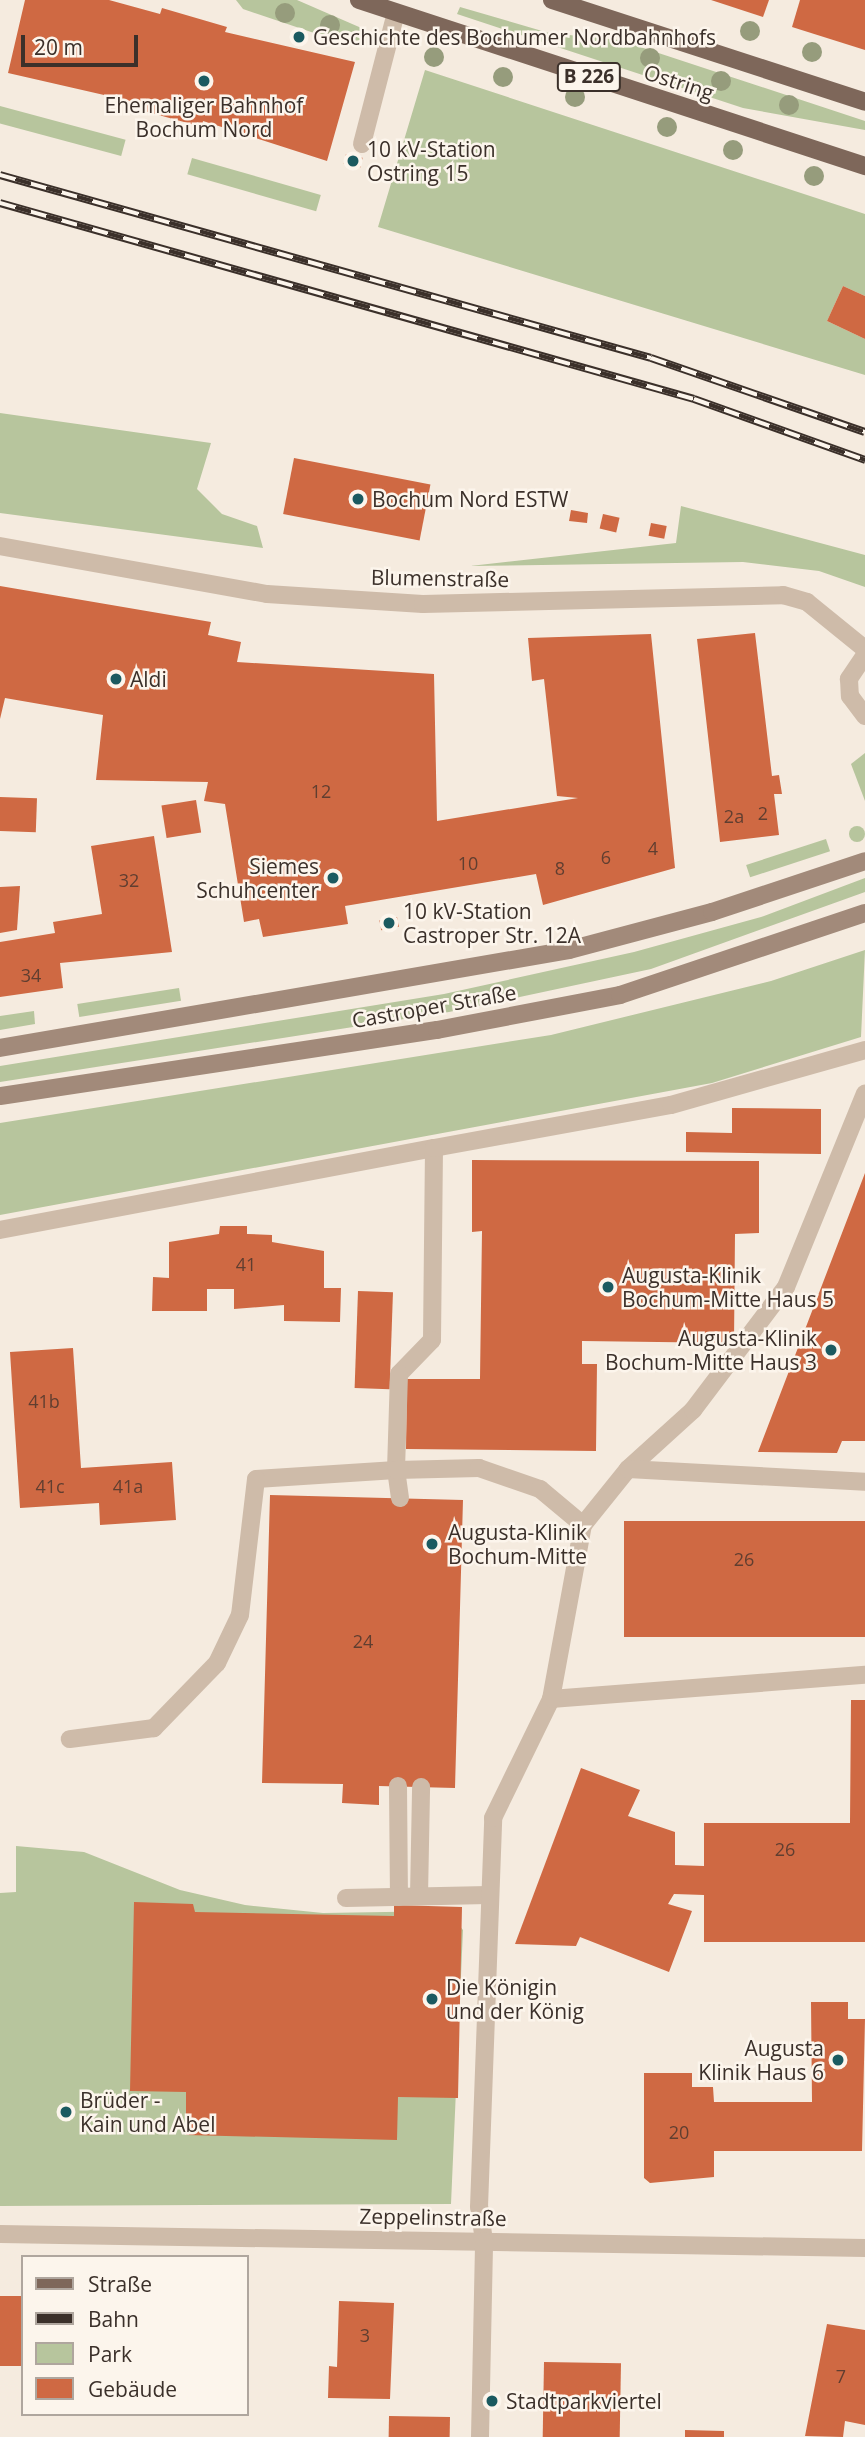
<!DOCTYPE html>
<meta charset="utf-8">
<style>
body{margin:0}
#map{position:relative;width:865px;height:2437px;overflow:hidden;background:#f5ebdf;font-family:"Open Sans",sans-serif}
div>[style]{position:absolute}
.green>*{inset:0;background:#b7c59d;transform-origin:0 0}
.round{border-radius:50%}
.building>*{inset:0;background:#cf6943;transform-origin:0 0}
.lane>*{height:18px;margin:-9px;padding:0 9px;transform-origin:9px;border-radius:9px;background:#cebba9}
.street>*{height:18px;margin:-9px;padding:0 9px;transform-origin:9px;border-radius:9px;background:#cebba9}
.secondary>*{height:18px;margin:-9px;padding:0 9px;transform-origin:9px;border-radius:9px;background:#a28a7a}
.primary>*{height:18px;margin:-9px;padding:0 9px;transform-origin:9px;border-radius:9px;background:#7e675a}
.rail>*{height:8px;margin-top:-4px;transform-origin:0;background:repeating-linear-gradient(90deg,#fcf5ec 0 16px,#3b302a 0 32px);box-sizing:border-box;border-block:2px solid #3b302a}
.trees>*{width:20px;height:20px;margin:-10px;border-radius:50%;background:#969c7c}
.dots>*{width:19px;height:19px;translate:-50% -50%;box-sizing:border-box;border:4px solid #fcf5ec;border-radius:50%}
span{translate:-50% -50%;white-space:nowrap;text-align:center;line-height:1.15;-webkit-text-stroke:5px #fcf5ec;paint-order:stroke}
.number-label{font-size:18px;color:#603e30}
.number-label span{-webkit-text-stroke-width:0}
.shield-label span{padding:2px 5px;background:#fcf5ec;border:2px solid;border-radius:5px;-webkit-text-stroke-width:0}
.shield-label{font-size:19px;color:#3b302a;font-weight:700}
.poi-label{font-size:21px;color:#3b302a}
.left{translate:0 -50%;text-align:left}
.right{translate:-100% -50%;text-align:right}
.street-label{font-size:21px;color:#3b302a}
.legend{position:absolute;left:21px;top:2255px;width:228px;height:161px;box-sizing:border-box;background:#fcf5ec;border:2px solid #afa69e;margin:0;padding:9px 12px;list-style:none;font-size:21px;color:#3b302a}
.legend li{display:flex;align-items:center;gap:14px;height:35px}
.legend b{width:35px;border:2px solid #afa69e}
.scale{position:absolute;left:21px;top:35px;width:117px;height:32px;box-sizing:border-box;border:4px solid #3b302a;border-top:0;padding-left:9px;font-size:21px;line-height:24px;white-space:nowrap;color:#3b302a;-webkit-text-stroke:5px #fcf5ec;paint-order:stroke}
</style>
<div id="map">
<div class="green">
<div style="clip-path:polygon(236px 0,297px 0,366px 30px,361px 41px,326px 37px,243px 9px)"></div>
<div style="clip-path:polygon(460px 7px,549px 33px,619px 40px,865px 121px,865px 130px,743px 108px,457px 14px)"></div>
<div style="clip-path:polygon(425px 70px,865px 214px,865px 296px,843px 286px,827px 321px,865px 339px,865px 375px,378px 227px)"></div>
<div style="left:0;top:106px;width:130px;height:17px;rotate:15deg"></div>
<div style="left:192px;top:158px;width:134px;height:17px;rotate:16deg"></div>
<div style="clip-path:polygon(0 413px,211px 443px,197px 489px,222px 514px,257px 526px,263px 548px,0 513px)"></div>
<div style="clip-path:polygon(681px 506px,865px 555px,865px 587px,819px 571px,743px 562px,470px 566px,676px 543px)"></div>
<div style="clip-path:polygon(865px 753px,865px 801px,851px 764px)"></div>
<div class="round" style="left:849px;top:826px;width:16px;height:16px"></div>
<div style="left:826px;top:839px;width:13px;height:84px;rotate:72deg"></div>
<div style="clip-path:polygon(865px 878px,865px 892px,651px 969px,449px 1012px,0 1082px,0 1066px,444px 994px,634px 952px,761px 917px)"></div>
<div style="clip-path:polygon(865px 950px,861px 1037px,712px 1083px,0 1215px,0 1123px,551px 1035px,771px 981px)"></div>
<div style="left:179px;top:988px;width:13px;height:103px;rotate:81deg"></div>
<div style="clip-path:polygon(34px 1011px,35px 1024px,0 1030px,0 1016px)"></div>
<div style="clip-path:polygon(16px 1846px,84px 1852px,180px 1890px,245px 1905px,323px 1913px,448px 1911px,463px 1930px,451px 2204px,0 2206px,0 1893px,16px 1892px)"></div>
</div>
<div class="building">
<div style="clip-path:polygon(25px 0,109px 0,160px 14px,162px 8px,227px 27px,225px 32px,355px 62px,327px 161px,203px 121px,202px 127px,137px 109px,139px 103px,8px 73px)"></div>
<div style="clip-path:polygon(711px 0,769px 0,763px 17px)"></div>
<div style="clip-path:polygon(800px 0,865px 0,865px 50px,792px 27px)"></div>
<div style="left:346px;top:154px;width:17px;height:10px;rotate:13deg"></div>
<div style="clip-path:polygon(843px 286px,865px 296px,865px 339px,827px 321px)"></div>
<div style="left:294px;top:458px;width:139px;height:57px;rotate:11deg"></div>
<div style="clip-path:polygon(571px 510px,588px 513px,587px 523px,569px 521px)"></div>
<div style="left:603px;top:514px;width:17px;height:15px;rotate:13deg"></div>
<div style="left:651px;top:523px;width:16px;height:13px;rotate:11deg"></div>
<div style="clip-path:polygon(0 586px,211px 622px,208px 635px,241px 642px,237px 662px,434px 674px,437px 821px,578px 798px,557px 796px,544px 679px,532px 681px,528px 638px,651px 634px,675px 868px,543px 905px,536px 874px,345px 906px,348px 924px,263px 937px,259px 919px,244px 922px,225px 804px,204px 801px,208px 782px,96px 780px,103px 715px,5px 698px,0 719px)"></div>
<div style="clip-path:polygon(755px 633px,772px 776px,779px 775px,782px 794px,774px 794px,779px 835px,720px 842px,697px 639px)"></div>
<div style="left:0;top:797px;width:37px;height:34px;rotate:2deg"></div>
<div style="left:196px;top:800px;width:33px;height:35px;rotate:81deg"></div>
<div style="clip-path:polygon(154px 836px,172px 952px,60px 963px,63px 988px,0 997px,0 942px,55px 933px,53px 922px,102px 914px,91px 846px)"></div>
<div style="clip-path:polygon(20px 886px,17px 930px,0 933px,0 887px)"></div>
<div style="left:397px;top:917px;width:10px;height:18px;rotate:79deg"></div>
<div style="clip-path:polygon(732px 1108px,821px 1109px,821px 1154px,686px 1152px,686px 1132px,732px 1133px)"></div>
<div style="clip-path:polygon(472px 1160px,759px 1161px,759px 1233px,735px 1234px,734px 1343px,582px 1341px,582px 1364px,597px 1364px,596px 1451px,406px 1449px,407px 1379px,480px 1379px,482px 1231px,472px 1232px)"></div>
<div style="clip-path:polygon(865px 1173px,865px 1441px,842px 1441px,837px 1453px,758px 1452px)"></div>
<div style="clip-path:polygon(220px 1226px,247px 1226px,247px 1234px,272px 1235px,272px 1242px,324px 1251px,324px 1288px,341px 1288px,340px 1322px,284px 1321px,284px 1305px,234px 1309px,234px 1289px,207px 1289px,207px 1311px,152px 1311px,153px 1277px,169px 1278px,169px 1242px,219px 1234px)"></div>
<div style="left:358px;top:1291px;width:35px;height:97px;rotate:2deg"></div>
<div style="clip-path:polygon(73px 1348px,81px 1468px,172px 1462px,176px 1520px,100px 1525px,99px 1503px,20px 1508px,10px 1352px)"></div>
<div style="clip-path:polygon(270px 1495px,463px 1500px,455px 1788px,379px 1786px,379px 1805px,342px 1803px,343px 1784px,262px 1783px)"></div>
<div style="left:624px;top:1521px;width:241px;height:116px"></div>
<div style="clip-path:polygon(851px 1700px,865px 1700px,865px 1942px,704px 1942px,704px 1895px,674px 1894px,668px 1904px,692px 1911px,669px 1972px,580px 1937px,576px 1946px,515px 1944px,581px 1768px,640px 1790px,628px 1816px,675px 1832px,675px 1865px,704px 1866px,704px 1823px,850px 1823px)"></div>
<div style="clip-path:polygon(134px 1902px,193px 1904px,195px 1912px,394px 1916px,394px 1905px,462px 1907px,458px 2098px,398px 2097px,397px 2140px,186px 2135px,186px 2092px,130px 2091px)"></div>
<div style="clip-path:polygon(811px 2002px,848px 2002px,848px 2019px,865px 2019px,862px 2151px,714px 2151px,714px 2177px,650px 2183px,644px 2178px,644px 2073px,692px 2073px,692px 2087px,713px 2087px,714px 2102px,812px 2102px)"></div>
<div style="left:0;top:2296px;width:23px;height:70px"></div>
<div style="clip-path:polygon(339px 2301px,394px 2303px,390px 2399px,328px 2398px,329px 2366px,337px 2367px)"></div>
<div style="clip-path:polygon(827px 2324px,865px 2330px,865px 2425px,845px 2421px,843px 2437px,805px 2436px)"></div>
<div style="left:544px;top:2362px;width:77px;height:75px;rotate:1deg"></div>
<div style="left:389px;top:2416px;width:61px;height:21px;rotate:1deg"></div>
<div style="clip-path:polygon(685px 2430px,724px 2431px,724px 2437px,685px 2437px)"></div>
</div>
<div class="lane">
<div style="left:362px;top:144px;width:135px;rotate:-75.5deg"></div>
<div style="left:0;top:1230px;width:442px;rotate:-10.7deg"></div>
<div style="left:434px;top:1148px;width:192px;rotate:90.6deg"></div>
<div style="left:432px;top:1340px;width:47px;rotate:134.1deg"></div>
<div style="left:399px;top:1374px;width:96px;rotate:91.8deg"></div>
<div style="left:396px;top:1470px;width:140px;rotate:176.3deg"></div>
<div style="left:256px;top:1479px;width:137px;rotate:96.7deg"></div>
<div style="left:240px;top:1615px;width:53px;rotate:115.6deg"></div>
<div style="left:217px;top:1663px;width:91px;rotate:134.1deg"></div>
<div style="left:154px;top:1728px;width:85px;rotate:172.5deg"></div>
<div style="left:628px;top:1469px;width:88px;rotate:-42.2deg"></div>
<div style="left:693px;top:1410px;width:154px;rotate:-52.9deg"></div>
<div style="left:786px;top:1287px;width:209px;rotate:-67.8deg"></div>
<div style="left:400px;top:1498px;width:28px;rotate:-98deg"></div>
<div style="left:396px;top:1470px;width:83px;rotate:-1.4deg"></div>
<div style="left:479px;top:1468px;width:65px;rotate:19deg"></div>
<div style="left:540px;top:1489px;width:56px;rotate:39.9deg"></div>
<div style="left:551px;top:1699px;width:315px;rotate:-4.4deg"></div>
<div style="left:398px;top:1786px;width:111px;rotate:89.5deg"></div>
<div style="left:419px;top:1896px;width:109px;rotate:-88.9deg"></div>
<div style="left:346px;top:1898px;width:142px;rotate:-1.2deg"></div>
<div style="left:484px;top:2241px;width:34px;rotate:-98deg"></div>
<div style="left:479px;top:2207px;width:389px;rotate:-87.9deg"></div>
<div style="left:493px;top:1818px;width:132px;rotate:-64deg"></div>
<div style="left:551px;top:1699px;width:177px;rotate:-79.6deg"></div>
<div style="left:583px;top:1525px;width:72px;rotate:-51.2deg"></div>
<div style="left:628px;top:1469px;width:237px;rotate:3.1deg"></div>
</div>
<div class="street">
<div style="left:0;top:546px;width:271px;rotate:10.2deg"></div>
<div style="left:267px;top:594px;width:156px;rotate:3.7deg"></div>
<div style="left:423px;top:604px;width:360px;rotate:-1.4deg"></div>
<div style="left:783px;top:595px;width:25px;rotate:16deg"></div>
<div style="left:807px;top:602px;width:75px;rotate:39deg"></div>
<div style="left:865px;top:655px;width:29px;rotate:124deg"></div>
<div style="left:849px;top:679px;width:17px;rotate:87deg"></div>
<div style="left:850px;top:696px;width:25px;rotate:53deg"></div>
<div style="left:434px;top:1148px;width:241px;rotate:-10.3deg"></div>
<div style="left:671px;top:1105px;width:202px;rotate:-15.8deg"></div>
<div style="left:0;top:2234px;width:865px;rotate:0.93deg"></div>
<div style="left:480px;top:2437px;width:196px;rotate:-88.8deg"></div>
</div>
<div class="secondary">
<div style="left:0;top:1048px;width:577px;rotate:-9.77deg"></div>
<div style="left:569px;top:950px;width:148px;rotate:-14.9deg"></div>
<div style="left:712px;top:912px;width:161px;rotate:-18.4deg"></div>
<div style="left:0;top:1096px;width:442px;rotate:-8.6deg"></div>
<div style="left:437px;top:1030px;width:186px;rotate:-10.8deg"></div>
<div style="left:620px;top:995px;width:258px;rotate:-18.5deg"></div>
</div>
<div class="primary">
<div style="left:359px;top:0;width:533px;rotate:18.16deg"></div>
<div style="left:552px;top:0;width:329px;rotate:18deg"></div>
</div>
<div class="rail">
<div style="left:0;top:175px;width:676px;rotate:15.7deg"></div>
<div style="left:651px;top:358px;width:226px;rotate:19.1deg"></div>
<div style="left:0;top:203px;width:721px;rotate:15.77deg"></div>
<div style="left:694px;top:399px;width:182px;rotate:19.6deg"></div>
</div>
<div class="trees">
<div style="left:285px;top:13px"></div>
<div style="left:330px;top:25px"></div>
<div style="left:750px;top:31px"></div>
<div style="left:812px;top:52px"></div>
<div style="left:434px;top:57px"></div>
<div style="left:650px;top:58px"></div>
<div style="left:503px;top:77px"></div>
<div style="left:721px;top:81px"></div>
<div style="left:575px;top:97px"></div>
<div style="left:789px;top:105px"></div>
<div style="left:667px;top:127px"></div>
<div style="left:733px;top:150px"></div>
<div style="left:814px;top:176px"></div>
</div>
<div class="dots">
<div style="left:299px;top:37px;background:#1b5a60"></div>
<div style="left:204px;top:81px;background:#1b5a60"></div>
<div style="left:353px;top:161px;background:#1b5a60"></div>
<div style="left:358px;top:499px;background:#1b5a60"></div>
<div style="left:116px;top:679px;background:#1b5a60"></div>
<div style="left:333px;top:878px;background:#1b5a60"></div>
<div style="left:389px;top:923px;background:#1b5a60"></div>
<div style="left:608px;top:1287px;background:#1b5a60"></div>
<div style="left:831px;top:1350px;background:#1b5a60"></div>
<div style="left:432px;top:1544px;background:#1b5a60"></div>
<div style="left:432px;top:1999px;background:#1b5a60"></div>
<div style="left:838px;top:2060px;background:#1b5a60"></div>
<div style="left:66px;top:2112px;background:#1b5a60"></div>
<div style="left:492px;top:2401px;background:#1b5a60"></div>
</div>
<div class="number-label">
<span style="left:321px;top:791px">12</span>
<span style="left:763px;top:813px">2</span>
<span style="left:734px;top:816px">2a</span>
<span style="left:653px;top:848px">4</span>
<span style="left:606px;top:857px">6</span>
<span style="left:468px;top:863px">10</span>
<span style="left:560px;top:868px">8</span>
<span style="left:129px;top:880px">32</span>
<span style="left:31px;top:975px">34</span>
<span style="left:246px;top:1264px">41</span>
<span style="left:44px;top:1401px">41b</span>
<span style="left:50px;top:1486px">41c</span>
<span style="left:128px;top:1486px">41a</span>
<span style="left:744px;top:1559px">26</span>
<span style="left:363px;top:1641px">24</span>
<span style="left:785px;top:1849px">26</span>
<span style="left:679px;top:2132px">20</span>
<span style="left:365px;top:2335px">3</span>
<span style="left:841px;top:2376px">7</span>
</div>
<div class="shield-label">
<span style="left:589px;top:77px">B 226</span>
</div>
<div class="poi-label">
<span class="left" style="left:313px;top:37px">Geschichte des Bochumer Nordbahnhofs</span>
<span style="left:204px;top:117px">Ehemaliger Bahnhof<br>Bochum Nord</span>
<span class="left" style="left:367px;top:161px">10 kV-Station<br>Ostring 15</span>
<span class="left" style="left:372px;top:499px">Bochum Nord ESTW</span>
<span class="left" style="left:130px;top:679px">Aldi</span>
<span class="right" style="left:319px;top:878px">Siemes<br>Schuhcenter</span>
<span class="left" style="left:403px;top:923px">10 kV-Station<br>Castroper Str. 12A</span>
<span class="left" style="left:622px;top:1287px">Augusta-Klinik<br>Bochum-Mitte Haus 5</span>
<span class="right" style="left:817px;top:1350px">Augusta-Klinik<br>Bochum-Mitte Haus 3</span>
<span class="left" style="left:448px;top:1544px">Augusta-Klinik<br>Bochum-Mitte</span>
<span class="left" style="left:446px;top:1999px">Die Königin<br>und der König</span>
<span class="right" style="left:824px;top:2060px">Augusta<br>Klinik Haus 6</span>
<span class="left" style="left:80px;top:2112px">Brüder -<br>Kain und Abel</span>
<span class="left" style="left:506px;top:2401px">Stadtparkviertel</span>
</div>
<div class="street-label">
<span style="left:679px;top:82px;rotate:18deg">Ostring</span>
<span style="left:440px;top:578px;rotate:1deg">Blumenstraße</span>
<span style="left:434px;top:1006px;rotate:-10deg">Castroper Straße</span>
<span style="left:433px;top:2217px;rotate:1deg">Zeppelinstraße</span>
</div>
<ul class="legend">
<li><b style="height:9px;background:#7e675a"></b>Straße</li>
<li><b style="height:9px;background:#3b302a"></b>Bahn</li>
<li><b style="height:19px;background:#b7c59d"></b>Park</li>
<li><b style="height:19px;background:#cf6943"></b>Gebäude</li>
</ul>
<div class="scale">20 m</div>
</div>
